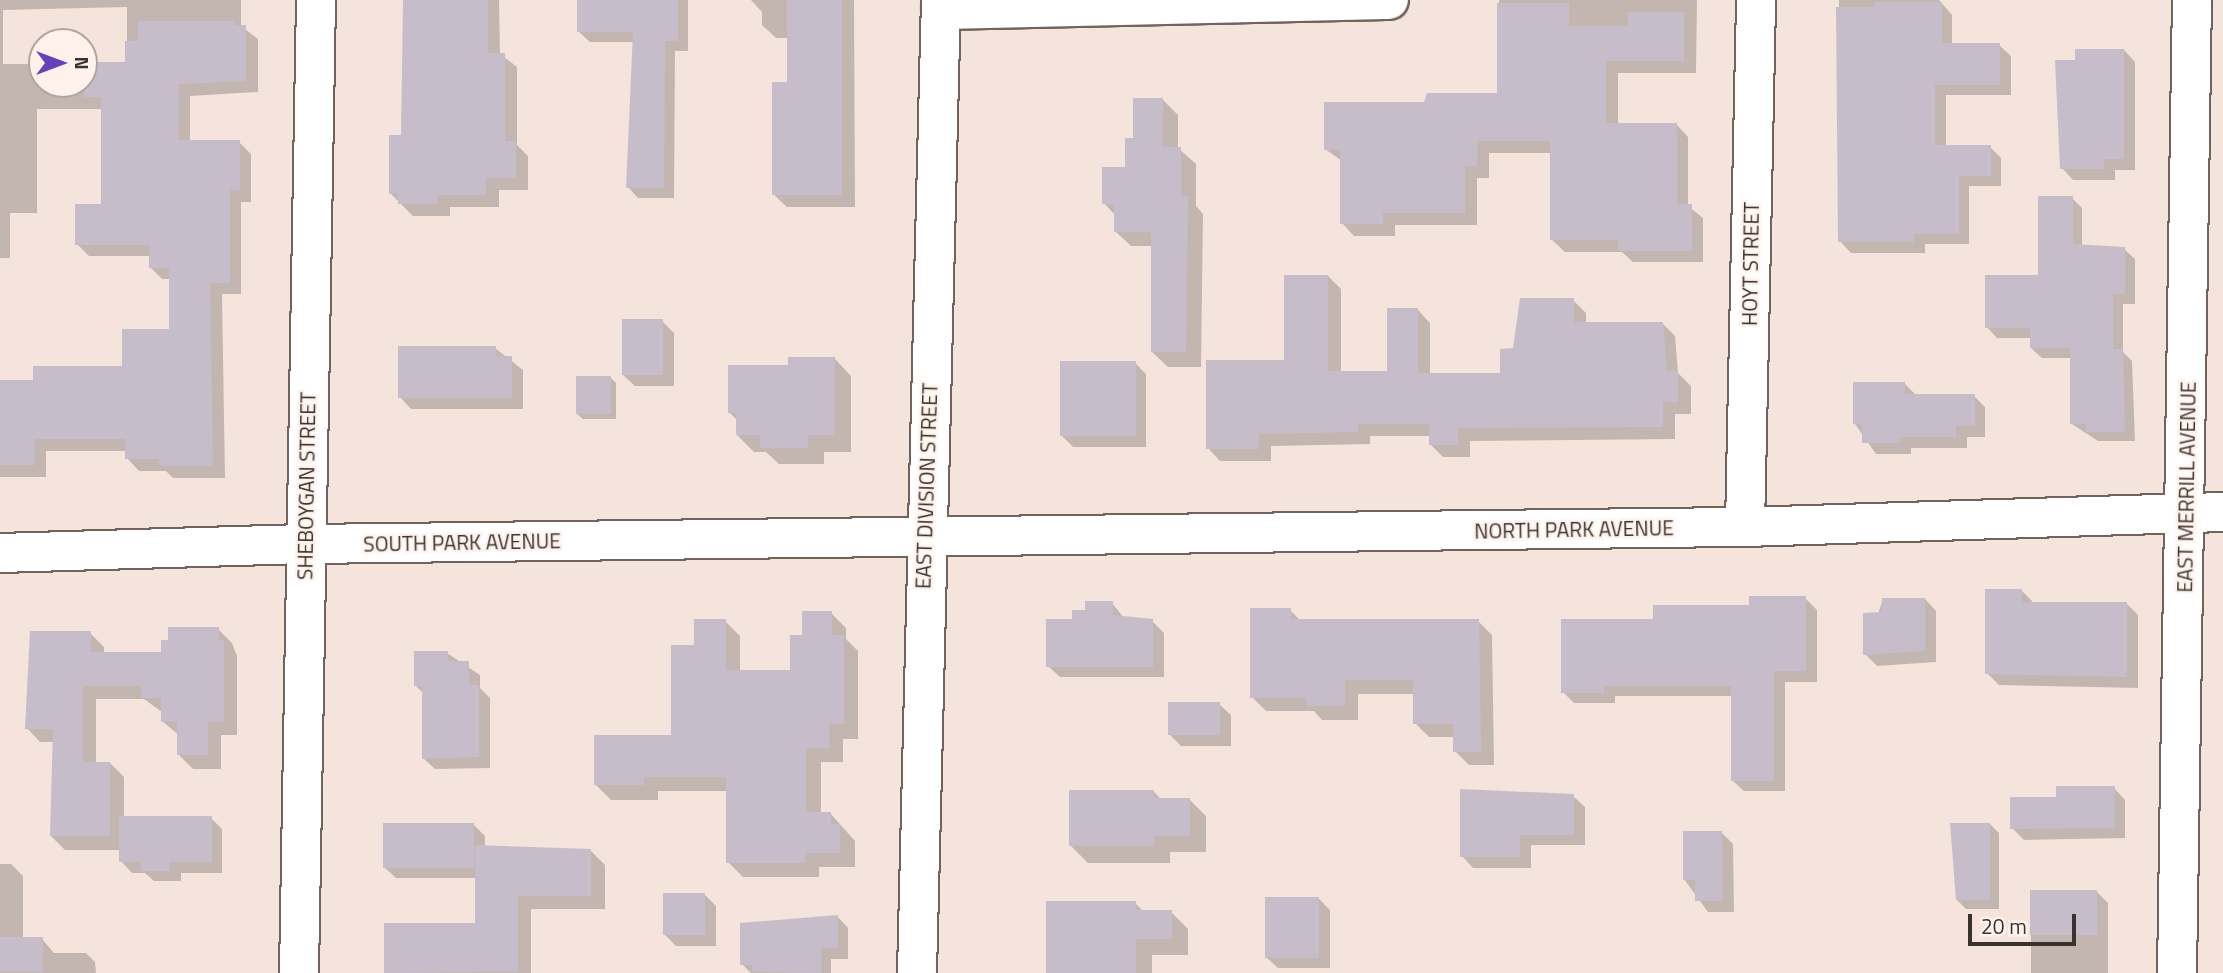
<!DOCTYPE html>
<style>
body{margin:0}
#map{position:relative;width:2223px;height:973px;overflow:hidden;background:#f4e4dc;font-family:"Titillium Web",sans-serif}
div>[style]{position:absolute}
.shadow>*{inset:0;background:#0003}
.building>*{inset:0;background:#c7bdca;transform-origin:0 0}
.roads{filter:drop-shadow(2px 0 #71635d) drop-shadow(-2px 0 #71635d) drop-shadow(0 2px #71635d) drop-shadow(0 -2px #71635d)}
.minor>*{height:38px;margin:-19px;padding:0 19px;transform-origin:19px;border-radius:19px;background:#fff}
span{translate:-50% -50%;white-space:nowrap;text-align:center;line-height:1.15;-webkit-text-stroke:5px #fff2ec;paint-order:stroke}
.street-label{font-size:21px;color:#393330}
.north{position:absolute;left:28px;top:28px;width:70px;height:70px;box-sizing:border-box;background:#fff2ec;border:2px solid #b0a6a1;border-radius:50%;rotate:90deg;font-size:19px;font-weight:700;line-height:28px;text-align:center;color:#393330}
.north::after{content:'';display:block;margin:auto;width:24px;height:32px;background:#6741b9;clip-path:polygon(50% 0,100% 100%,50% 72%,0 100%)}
.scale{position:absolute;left:1968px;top:914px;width:108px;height:32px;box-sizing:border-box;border:4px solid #393330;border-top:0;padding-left:9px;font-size:21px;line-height:24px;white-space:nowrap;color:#393330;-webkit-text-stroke:5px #fff2ec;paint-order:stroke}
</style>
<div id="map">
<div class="shadow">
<div style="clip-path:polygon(evenodd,0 0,241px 0,241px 26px,258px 39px,258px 92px,190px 96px,190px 142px,239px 142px,251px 154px,251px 202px,241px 202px,241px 294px,222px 294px,225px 478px,173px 478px,166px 471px,139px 471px,127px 458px,127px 451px,46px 451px,46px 477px,0 477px,0 382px,34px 382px,124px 368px,171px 331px,171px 279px,162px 279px,150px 267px,150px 256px,89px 256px,77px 244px,103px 206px,103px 109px,37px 109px,37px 213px,10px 213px,10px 258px,0 258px,0 0,127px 7px,127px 64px,84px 64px,84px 84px,42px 84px,42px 64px,3px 64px,3px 10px,127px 7px)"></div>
<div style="clip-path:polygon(405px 0,499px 0,500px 54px,517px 67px,517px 145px,528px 156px,528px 190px,499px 190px,499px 207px,450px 207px,450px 216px,413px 216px,390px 193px,403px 137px)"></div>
<div style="clip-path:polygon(579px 0,688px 0,688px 51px,675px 51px,674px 198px,638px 198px,628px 187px,634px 42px,590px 42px,579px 32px)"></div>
<div style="clip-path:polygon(751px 0,854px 0,855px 207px,787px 207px,773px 194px,788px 83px,788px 38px,776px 38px,762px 25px,762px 12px)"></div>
<div style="clip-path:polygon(1499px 0,1697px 0,1696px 73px,1618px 73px,1618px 124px,1676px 124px,1688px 137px,1688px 206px,1703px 218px,1703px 262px,1633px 262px,1622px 252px,1565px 252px,1552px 240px,1552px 153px,1489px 153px,1489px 178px,1477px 178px,1477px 225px,1395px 225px,1395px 236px,1354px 236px,1342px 223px,1342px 161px,1325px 149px,1426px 104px,1499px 95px)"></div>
<div style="clip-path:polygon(1839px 0,1939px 0,1952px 15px,1952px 45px,1999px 45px,2011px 56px,2011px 95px,1946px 95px,1946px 147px,1990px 147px,2001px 158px,2001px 186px,1969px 186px,1969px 244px,1925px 244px,1925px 253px,1851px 253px,1840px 241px)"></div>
<div style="clip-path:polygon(2124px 50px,2135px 62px,2135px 170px,2115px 170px,2115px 180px,2073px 180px,2062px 168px,2077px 62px)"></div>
<div style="clip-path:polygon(1163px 100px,1178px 115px,1178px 148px,1196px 164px,1196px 206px,1203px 214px,1201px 367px,1168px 367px,1152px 352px,1152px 246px,1131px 246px,1115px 231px,1115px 215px,1104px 203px,1127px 169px,1135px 140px)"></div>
<div style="clip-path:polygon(2072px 198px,2082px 208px,2082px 246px,2124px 249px,2135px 259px,2135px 304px,2123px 304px,2123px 352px,2132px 361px,2135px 441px,2098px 441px,2072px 424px,2072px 358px,2042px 358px,2031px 348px,2031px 338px,1997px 338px,1987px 327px,2040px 276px)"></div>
<div style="clip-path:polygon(1328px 276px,1341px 289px,1341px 373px,1388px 373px,1418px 310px,1430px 323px,1430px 375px,1501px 375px,1515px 349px,1573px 300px,1586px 313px,1586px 323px,1662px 323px,1675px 336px,1678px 373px,1691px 386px,1691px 414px,1675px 414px,1675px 439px,1470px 441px,1470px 457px,1443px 457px,1430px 444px,1430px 436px,1370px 436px,1370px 444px,1271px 446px,1271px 461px,1220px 461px,1208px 448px,1285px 362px)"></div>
<div style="clip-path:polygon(662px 321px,674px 333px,674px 386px,635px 386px,623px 375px)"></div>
<div style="clip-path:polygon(495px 348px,523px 370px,523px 409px,411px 409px,400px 397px)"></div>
<div style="clip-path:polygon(835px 359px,851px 376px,851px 452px,824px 452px,824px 464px,779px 464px,766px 452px,754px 452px,737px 435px,737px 420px,730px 413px,790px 367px)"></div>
<div style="clip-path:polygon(1135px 363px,1146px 374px,1146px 447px,1073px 447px,1061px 435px)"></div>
<div style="clip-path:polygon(610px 377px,616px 383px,616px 419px,583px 419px,577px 414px)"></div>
<div style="clip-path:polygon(1905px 384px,1917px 396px,1974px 396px,1985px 407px,1985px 437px,1967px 437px,1967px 448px,1911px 448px,1911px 454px,1876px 454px,1855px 424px)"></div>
<div style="clip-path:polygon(2022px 591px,2033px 602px,2126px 603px,2138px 615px,2138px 688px,1999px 685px,1987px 673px)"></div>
<div style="clip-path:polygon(1805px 598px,1817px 610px,1817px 682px,1785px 682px,1785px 791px,1744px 791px,1732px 780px,1732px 696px,1615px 696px,1615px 703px,1574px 703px,1563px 692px,1655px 621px)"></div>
<div style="clip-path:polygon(1883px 599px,1925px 599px,1936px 611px,1936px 662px,1877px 666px,1865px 654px)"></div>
<div style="clip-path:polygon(1112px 603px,1124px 618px,1152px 621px,1164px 633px,1164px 677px,1060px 677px,1048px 666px,1074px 621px)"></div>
<div style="clip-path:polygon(1290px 610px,1301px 621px,1478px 621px,1492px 635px,1494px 765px,1469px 765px,1455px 751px,1455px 737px,1429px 737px,1415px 723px,1415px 694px,1358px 694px,1358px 720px,1322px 720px,1314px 711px,1266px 711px,1252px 697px)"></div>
<div style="clip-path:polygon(831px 613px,846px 628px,846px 639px,858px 651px,858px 739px,843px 739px,843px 762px,821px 762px,821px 813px,830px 813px,855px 841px,855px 867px,819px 867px,819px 877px,743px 877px,728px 862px,728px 791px,658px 791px,658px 800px,611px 800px,596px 785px,673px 737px,696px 646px,725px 621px,740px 636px,740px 671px,791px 671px,804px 636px)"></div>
<div style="clip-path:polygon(218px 629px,232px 643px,237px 656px,237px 735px,221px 735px,221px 769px,193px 769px,179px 755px,179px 735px,162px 721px,162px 712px,144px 699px,96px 699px,96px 763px,110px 763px,124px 777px,124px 818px,211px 818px,222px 829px,222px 873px,181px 873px,181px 881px,154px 881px,145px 873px,132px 873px,121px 861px,121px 850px,65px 850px,51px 836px,55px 742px,40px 742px,27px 728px,90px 633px,104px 647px,104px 653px,162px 653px)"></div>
<div style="clip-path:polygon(447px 653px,480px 675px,480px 688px,490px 698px,490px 768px,435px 769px,423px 758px,423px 693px,416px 686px)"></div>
<div style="clip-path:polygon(1219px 704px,1231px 715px,1231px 746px,1181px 746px,1169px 734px)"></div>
<div style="clip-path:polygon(2114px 788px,2125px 800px,2125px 838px,2024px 840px,2012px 828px,2058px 799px)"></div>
<div style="clip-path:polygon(1153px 791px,1161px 799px,1189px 799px,1206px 816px,1206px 852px,1170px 852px,1170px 863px,1088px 863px,1071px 846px)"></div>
<div style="clip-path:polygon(1462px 791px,1573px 796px,1585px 807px,1585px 845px,1531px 845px,1531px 868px,1473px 868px,1462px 856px)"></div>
<div style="clip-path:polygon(1952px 824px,1990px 824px,1999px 833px,1999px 909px,1966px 909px,1957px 900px)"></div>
<div style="clip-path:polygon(474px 825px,485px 836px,485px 847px,591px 851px,605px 865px,605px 909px,531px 909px,531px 973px,384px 973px,386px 925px,477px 925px,477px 878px,396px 878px,384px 867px)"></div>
<div style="clip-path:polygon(1721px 832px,1733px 844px,1734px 912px,1708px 912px,1684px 879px)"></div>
<div style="clip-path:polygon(0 864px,11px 864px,23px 876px,23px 939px,42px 939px,54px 953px,86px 953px,95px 962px,96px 973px,0 973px)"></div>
<div style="clip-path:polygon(2031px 891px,2096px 891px,2108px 903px,2108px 973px,2031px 973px)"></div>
<div style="clip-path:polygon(704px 894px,716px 906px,716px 946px,676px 946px,665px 935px)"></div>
<div style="clip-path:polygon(1319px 899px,1330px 910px,1330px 968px,1278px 968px,1266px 957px)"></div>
<div style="clip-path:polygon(1135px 903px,1144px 912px,1171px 912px,1188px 929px,1188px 955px,1152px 955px,1152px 973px,1047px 973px)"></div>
<div style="clip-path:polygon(837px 916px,848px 928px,848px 959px,831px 959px,831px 973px,751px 973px,742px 964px)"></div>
</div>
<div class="building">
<div style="clip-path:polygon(403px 0,488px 0,488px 53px,505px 53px,505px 141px,516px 141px,516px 178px,486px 178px,486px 195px,438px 195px,438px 204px,398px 204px,398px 194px,389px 194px,389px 135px,401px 135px)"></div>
<div style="clip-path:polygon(577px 0,678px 0,678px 41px,665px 41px,664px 188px,626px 188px,633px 32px,577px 32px)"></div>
<div style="clip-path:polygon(787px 0,842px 0,842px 195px,772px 195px,772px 82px,787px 82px)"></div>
<div style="clip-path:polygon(1874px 2px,1942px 2px,1942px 43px,2000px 43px,2000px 85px,1935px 85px,1935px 145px,1991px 145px,1991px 176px,1959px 176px,1959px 234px,1914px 234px,1914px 242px,1838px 242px,1836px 7px,1874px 7px)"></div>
<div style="clip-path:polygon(1497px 3px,1569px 3px,1569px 26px,1628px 26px,1628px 12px,1684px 12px,1684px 61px,1606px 61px,1606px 123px,1677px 123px,1677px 204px,1692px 204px,1692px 251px,1618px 251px,1618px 240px,1550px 240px,1550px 141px,1477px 141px,1477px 166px,1465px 166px,1465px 213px,1383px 213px,1383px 224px,1340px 224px,1340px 150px,1324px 150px,1324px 102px,1424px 102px,1427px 93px,1497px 93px)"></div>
<div style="clip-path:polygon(138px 21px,235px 21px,235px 25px,246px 25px,246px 81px,179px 84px,179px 140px,240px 140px,240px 190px,230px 190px,230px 283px,210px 283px,213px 466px,159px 466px,159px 459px,125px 459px,125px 439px,35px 439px,35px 465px,0 465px,0 380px,33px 380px,33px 366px,122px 366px,122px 329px,169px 329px,169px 268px,149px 268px,149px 245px,75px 245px,75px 204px,101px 204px,101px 97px,84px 97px,84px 62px,125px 62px,125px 41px,138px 41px)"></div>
<div style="clip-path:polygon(2075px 49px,2124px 49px,2124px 159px,2104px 159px,2104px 169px,2060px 169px,2055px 60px,2075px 60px)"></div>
<div style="clip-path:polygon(1133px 98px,1163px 98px,1163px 147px,1181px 147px,1181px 196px,1188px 196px,1186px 352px,1151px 352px,1151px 232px,1114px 232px,1114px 204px,1102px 204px,1102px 167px,1125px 167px,1125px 138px,1133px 138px)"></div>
<div style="clip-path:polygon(2038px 196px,2073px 196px,2073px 244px,2125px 247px,2125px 294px,2113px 294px,2113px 349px,2123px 349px,2125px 432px,2086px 432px,2086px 424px,2070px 424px,2070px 348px,2030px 348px,2030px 328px,1985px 328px,1985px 275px,2038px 275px)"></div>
<div style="clip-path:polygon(1284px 275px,1328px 275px,1328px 371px,1387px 371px,1387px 308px,1418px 308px,1418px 373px,1500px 373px,1500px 349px,1513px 348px,1520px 298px,1574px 298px,1574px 322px,1663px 322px,1667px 371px,1678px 371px,1678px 402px,1663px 402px,1663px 427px,1458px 428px,1458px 445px,1429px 445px,1429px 424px,1358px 424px,1358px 432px,1259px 434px,1259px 449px,1206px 449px,1206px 360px,1284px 360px)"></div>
<div style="left:622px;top:319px;width:41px;height:56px"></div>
<div style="clip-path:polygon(398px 346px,496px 346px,496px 356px,512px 356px,512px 398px,398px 398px)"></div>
<div style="clip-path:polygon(788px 357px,835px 357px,835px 435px,808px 435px,808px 448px,760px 448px,760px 435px,736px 435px,736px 413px,728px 413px,728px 365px,788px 365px)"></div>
<div style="left:1060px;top:361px;width:76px;height:75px"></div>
<div style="left:576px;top:376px;width:35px;height:38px"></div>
<div style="clip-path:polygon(1853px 382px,1905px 382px,1905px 394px,1975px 394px,1975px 426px,1956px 426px,1956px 437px,1900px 437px,1900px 443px,1862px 443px,1862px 424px,1853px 424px)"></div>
<div style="clip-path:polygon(1985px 589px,2022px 589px,2022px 602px,2127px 602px,2127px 677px,1985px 674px)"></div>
<div style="clip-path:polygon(1749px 596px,1806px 596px,1806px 671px,1774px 671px,1774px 781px,1731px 781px,1731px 686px,1604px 686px,1604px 693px,1561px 693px,1561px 619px,1653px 619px,1653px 605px,1749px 605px)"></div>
<div style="clip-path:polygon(1882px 598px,1925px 598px,1925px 651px,1863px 655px,1863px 613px,1882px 612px)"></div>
<div style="clip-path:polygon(1085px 601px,1113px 601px,1113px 615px,1153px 619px,1153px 667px,1046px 667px,1046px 619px,1072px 619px,1072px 610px,1085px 610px)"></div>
<div style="clip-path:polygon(1250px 608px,1291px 608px,1291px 619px,1479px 619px,1481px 752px,1453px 752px,1453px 724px,1413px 724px,1413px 680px,1345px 680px,1345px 706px,1306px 706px,1306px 698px,1250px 698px)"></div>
<div style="clip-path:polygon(802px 611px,832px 611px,832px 635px,844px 635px,844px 724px,829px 724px,829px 748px,806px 748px,806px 812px,831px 812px,831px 824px,840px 824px,840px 853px,805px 853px,805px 863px,726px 863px,726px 777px,644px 777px,644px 785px,594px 785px,594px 735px,671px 735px,671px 645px,694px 645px,694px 619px,726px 619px,726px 670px,790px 670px,790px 635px,802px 635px)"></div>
<div style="clip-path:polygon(168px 627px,219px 627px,219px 640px,224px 640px,224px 722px,208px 722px,208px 755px,177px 755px,177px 722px,161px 722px,161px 698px,141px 698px,141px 686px,83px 686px,83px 762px,110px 762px,110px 836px,50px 836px,53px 729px,25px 729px,30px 631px,91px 631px,91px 652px,161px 652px,161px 640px,168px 640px)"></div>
<div style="clip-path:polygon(414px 651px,448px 651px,448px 661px,469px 661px,469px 685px,479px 685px,479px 757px,422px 759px,422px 686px,414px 686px)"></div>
<div style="left:1168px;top:702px;width:52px;height:33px"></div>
<div style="clip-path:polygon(2056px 786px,2115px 786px,2115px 828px,2010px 829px,2010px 797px,2056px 797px)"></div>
<div style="clip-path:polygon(1460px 789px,1574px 794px,1574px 835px,1520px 835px,1520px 857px,1460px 857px)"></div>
<div style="clip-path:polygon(1069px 790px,1154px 790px,1154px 798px,1190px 798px,1190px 836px,1154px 836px,1154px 846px,1069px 846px)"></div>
<div style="clip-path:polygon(119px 816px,212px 816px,212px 862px,170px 862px,170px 871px,141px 871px,141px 862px,119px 862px)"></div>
<div style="left:383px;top:823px;width:91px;height:45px"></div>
<div style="clip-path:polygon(1950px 823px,1990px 823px,1990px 900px,1956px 900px)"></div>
<div style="clip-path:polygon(1683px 831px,1722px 831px,1723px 901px,1695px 901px,1695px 880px,1683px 880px)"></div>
<div style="clip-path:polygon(475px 845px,591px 849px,591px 896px,518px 896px,518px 972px,384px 973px,384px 923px,475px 923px)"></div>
<div style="left:2030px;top:890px;width:67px;height:45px"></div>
<div style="left:663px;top:893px;width:42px;height:42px"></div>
<div style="left:1265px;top:897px;width:54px;height:61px"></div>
<div style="clip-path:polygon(1046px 901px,1136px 901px,1136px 910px,1172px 910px,1172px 939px,1136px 939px,1136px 973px,1046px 973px)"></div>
<div style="clip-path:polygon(838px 915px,838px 948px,821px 948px,821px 973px,752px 972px,752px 965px,740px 965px,740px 923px)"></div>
<div style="left:0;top:937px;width:43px;height:35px"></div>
</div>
<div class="roads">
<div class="minor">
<div style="left:941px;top:10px;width:448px;rotate:-1.3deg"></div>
<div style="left:1745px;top:527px;width:527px;rotate:-88.8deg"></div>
<div style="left:0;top:553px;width:305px;rotate:-1.7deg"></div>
<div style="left:305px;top:544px;width:1440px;rotate:-0.68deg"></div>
<div style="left:1745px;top:527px;width:478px;rotate:-1.8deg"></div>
<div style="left:299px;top:973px;width:973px;rotate:-89deg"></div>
<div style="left:917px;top:973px;width:973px;rotate:-88.59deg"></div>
<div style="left:2177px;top:973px;width:973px;rotate:-89.12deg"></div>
</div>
</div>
<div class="street-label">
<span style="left:1750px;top:264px;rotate:-89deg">HOYT STREET</span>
<span style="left:306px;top:486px;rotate:-89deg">SHEBOYGAN STREET</span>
<span style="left:926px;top:486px;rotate:-88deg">EAST DIVISION STREET</span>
<span style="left:2186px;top:487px;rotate:-89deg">EAST MERRILL AVENUE</span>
<span style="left:1574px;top:529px;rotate:-1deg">NORTH PARK AVENUE</span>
<span style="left:462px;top:542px;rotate:-1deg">SOUTH PARK AVENUE</span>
</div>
<div class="north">N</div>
<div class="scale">20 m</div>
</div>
